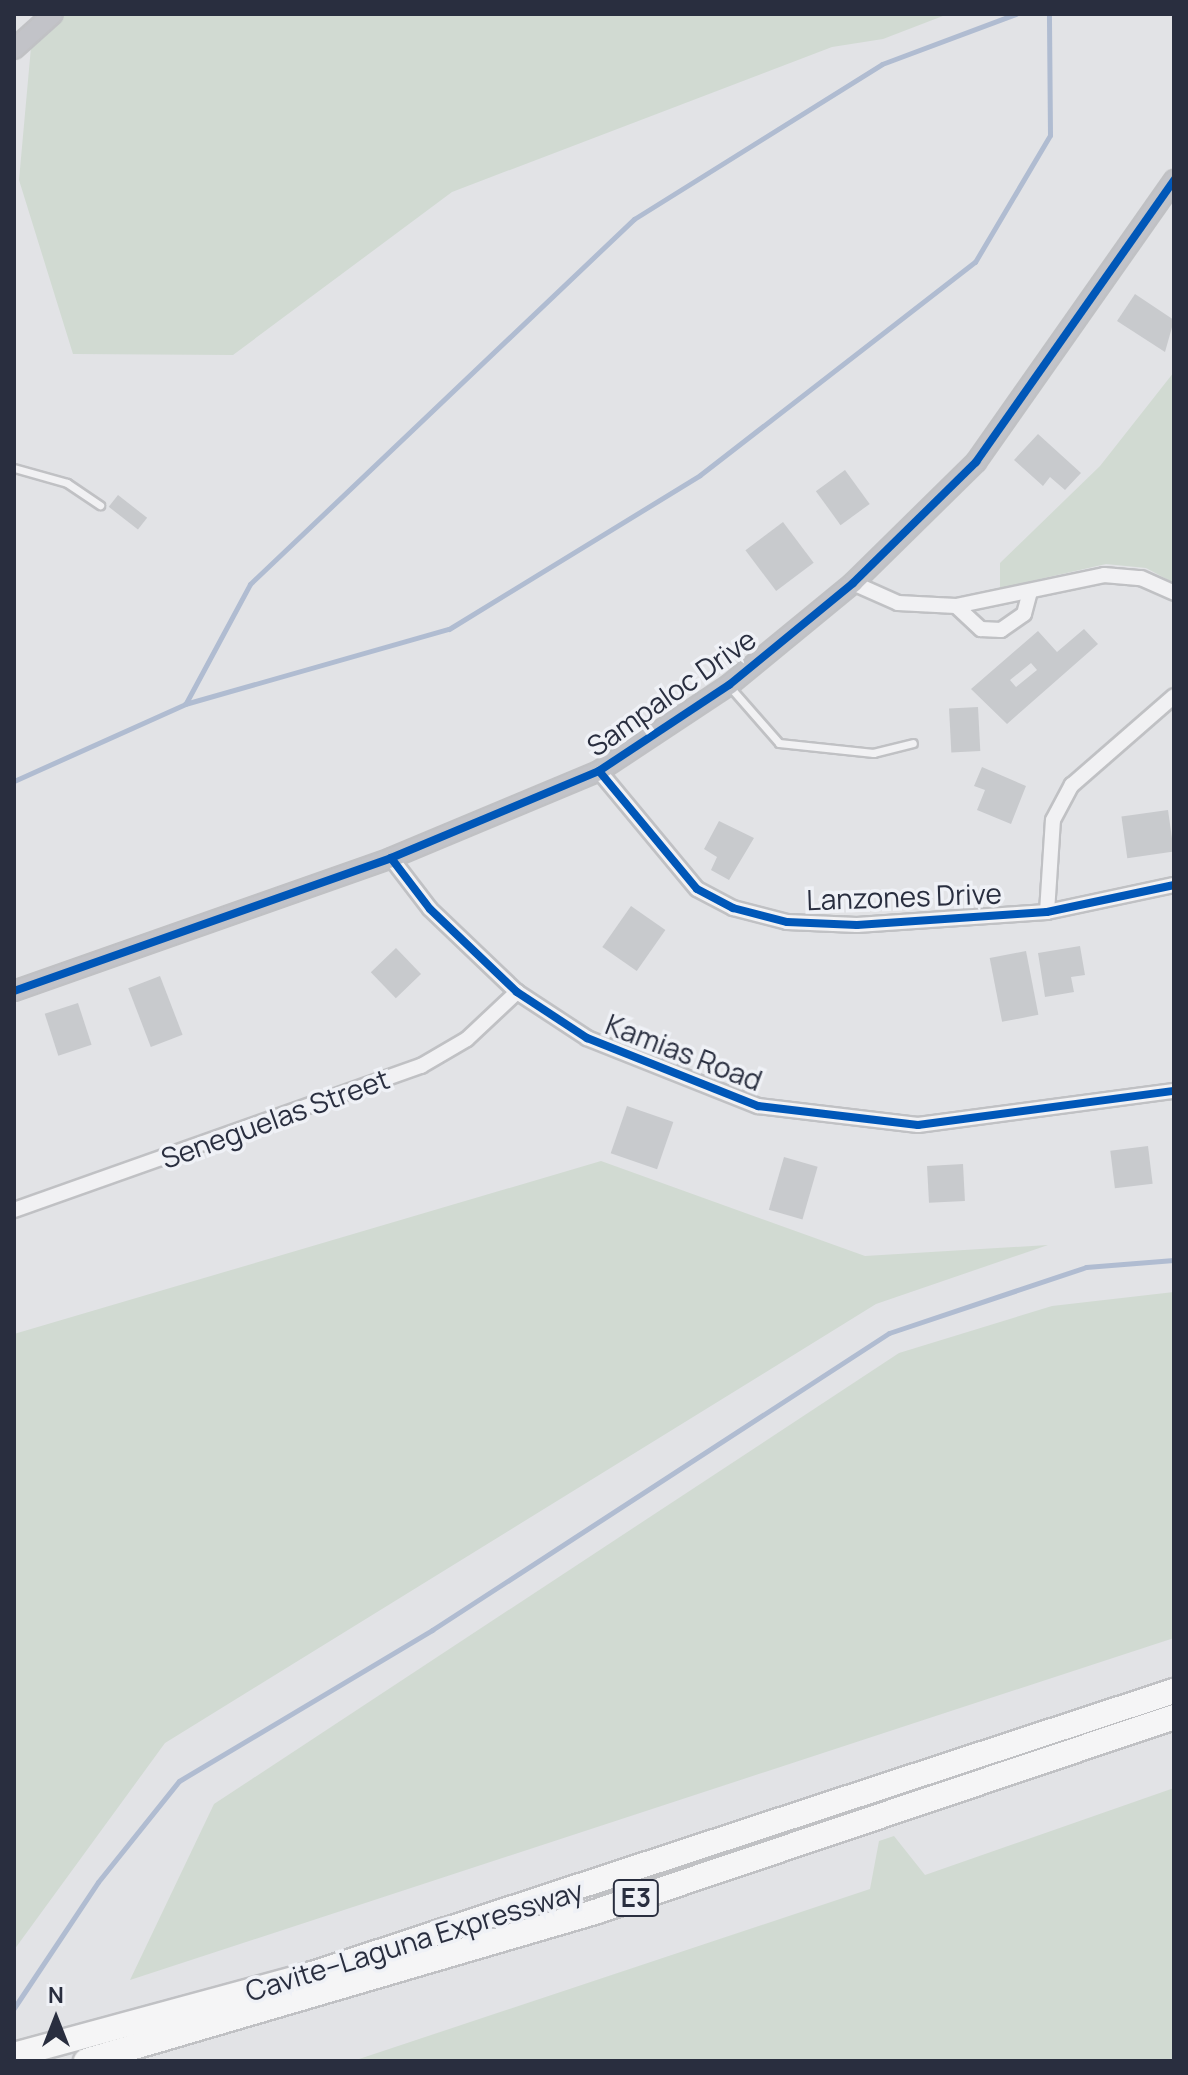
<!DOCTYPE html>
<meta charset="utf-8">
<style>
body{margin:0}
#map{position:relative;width:1188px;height:2075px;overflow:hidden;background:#e2e3e6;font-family:Manrope,sans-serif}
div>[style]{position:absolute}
.green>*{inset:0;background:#d1dad2}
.stream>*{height:5px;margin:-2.5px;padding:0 2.5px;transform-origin:2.5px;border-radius:2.5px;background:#b0bcd1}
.building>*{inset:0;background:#c8cacd;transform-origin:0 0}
.roads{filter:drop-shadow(2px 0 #c0c1c4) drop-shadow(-2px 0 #c0c1c4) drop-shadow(0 2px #c0c1c4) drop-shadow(0 -2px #c0c1c4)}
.lane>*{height:7px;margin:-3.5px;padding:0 3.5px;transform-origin:3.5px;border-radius:3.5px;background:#f1f1f3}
.street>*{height:14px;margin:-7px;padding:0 7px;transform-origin:7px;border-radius:7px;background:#f1f1f3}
.secondary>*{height:18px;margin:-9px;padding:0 9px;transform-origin:9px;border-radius:9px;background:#c2c3c8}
.highway>*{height:24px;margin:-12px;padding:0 12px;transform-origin:12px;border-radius:12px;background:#f5f5f6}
.cycleway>*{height:8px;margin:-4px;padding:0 4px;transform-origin:4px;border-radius:4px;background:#0057b8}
span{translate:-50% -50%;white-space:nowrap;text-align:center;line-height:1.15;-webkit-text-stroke:7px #eff1f6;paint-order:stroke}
.shield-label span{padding:2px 6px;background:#eff1f6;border:2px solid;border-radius:6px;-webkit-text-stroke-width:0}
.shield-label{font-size:26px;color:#292e3f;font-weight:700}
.street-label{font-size:28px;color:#292e3f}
.frame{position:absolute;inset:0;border:16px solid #292e3f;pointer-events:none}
.north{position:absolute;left:16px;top:1979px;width:80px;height:80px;-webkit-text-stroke:6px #eff1f6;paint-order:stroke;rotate:0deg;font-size:22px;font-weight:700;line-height:32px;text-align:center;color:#292e3f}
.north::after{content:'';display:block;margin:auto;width:28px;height:36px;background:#292e3f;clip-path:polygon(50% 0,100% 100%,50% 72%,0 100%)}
</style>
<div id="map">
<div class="green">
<div style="clip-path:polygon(34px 14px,948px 14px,883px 39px,832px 47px,452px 192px,233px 355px,73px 354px,19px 180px)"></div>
<div style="clip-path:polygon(1174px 372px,1174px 583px,1146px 568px,1106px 564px,1000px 588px,1000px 563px,1100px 466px)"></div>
<div style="clip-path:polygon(601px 1161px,865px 1256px,1048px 1245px,876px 1304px,165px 1743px,14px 1950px,14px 1334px)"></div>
<div style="clip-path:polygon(1174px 1292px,1174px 1638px,130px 1980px,214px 1804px,899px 1353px,1052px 1306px)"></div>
<div style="clip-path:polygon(1174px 1788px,1174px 2061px,353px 2061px,870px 1889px,879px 1841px,894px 1836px,925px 1875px)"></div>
</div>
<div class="stream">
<div style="left:186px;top:703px;width:135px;rotate:-61.7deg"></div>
<div style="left:250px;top:584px;width:530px;rotate:-43.55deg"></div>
<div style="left:634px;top:219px;width:292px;rotate:-32deg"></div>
<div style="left:882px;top:64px;width:143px;rotate:-20.5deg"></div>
<div style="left:14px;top:781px;width:188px;rotate:-24.2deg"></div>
<div style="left:185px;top:704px;width:274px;rotate:-15.9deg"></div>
<div style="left:449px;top:629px;width:294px;rotate:-31.5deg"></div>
<div style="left:700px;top:475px;width:348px;rotate:-37.8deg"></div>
<div style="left:975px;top:262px;width:147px;rotate:-59.4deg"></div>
<div style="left:1050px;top:135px;width:121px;rotate:-90.5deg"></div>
<div style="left:14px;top:2008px;width:151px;rotate:-56.3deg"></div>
<div style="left:98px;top:1882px;width:129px;rotate:-51.3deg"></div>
<div style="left:179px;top:1781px;width:295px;rotate:-30.8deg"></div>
<div style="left:432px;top:1630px;width:545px;rotate:-33.02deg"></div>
<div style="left:889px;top:1333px;width:208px;rotate:-18.5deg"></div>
<div style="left:1086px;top:1267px;width:88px;rotate:-4.5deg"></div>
</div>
<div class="building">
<div style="clip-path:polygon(1135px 294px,1174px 320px,1165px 352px,1117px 321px)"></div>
<div style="clip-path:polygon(1038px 434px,1081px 473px,1065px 490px,1050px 477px,1043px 486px,1014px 460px)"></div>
<div style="left:845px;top:470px;width:42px;height:36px;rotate:54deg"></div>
<div style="left:118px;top:495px;width:37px;height:15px;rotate:38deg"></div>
<div style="left:783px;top:522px;width:51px;height:47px;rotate:53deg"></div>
<div style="clip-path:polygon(evenodd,1084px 629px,1098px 644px,1007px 724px,971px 689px,1038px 631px,1057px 652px,1084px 629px,1031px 663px,1037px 670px,1016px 687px,1010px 680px,1031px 663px)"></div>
<div style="left:978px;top:707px;width:44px;height:29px;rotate:87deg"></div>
<div style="clip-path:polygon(982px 767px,1026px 786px,1011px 824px,977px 810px,985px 790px,974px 786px)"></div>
<div style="left:1168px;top:810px;width:42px;height:47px;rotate:82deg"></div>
<div style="clip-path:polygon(719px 821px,754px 838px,729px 880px,711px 870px,717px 857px,704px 849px)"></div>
<div style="left:631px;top:906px;width:42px;height:50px;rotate:35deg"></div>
<div style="clip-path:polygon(1080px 946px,1085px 975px,1071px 977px,1074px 992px,1045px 997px,1038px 953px)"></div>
<div style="left:396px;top:948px;width:36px;height:35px;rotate:46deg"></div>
<div style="left:1026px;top:951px;width:65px;height:37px;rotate:79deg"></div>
<div style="left:160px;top:976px;width:63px;height:34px;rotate:69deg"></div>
<div style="left:78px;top:1003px;width:44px;height:35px;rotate:72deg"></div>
<div style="left:627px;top:1106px;width:49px;height:50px;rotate:19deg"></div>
<div style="left:1148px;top:1146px;width:38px;height:38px;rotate:83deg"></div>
<div style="left:784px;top:1157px;width:35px;height:55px;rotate:16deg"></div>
<div style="left:963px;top:1164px;width:37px;height:36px;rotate:87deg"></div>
</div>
<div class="roads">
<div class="lane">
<div style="left:14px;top:468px;width:55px;rotate:15.8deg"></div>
<div style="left:67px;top:483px;width:40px;rotate:34deg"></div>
<div style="left:730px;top:687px;width:74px;rotate:48.8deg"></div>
<div style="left:779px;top:743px;width:95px;rotate:6.1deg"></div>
<div style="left:873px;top:753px;width:41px;rotate:-14deg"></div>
</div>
<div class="street">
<div style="left:853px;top:583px;width:49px;rotate:24deg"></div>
<div style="left:898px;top:603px;width:58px;rotate:3deg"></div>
<div style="left:956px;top:606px;width:151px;rotate:-11.8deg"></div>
<div style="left:1104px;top:575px;width:37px;rotate:5deg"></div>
<div style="left:1141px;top:578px;width:36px;rotate:24deg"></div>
<div style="left:956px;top:606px;width:34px;rotate:43deg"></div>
<div style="left:981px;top:629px;width:20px;rotate:3deg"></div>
<div style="left:1001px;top:630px;width:28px;rotate:-35deg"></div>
<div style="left:1024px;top:614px;width:23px;rotate:-75deg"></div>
<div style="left:599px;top:771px;width:153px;rotate:50.3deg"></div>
<div style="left:697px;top:889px;width:41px;rotate:27.8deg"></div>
<div style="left:733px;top:908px;width:56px;rotate:14.5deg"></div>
<div style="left:787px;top:922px;width:70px;rotate:2.5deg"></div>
<div style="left:857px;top:925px;width:190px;rotate:-3.9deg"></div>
<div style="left:1047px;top:912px;width:130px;rotate:-12deg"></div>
<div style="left:391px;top:858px;width:64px;rotate:52.6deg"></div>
<div style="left:430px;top:909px;width:120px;rotate:43.7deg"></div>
<div style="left:517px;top:992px;width:84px;rotate:33.3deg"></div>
<div style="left:587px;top:1038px;width:184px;rotate:21.7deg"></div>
<div style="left:758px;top:1106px;width:161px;rotate:6.8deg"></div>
<div style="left:918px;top:1125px;width:258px;rotate:-7.6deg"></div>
<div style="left:1047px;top:912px;width:92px;rotate:-86.3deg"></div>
<div style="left:1053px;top:820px;width:40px;rotate:-62deg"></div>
<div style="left:1072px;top:785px;width:135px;rotate:-41.1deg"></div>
<div style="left:14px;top:1210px;width:432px;rotate:-19.5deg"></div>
<div style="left:421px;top:1066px;width:53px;rotate:-30.4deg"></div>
<div style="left:467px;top:1039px;width:69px;rotate:-43.2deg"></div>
</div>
<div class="secondary">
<div style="left:14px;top:49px;width:52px;rotate:-41.9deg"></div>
<div style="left:14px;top:991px;width:400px;rotate:-19.4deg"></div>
<div style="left:391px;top:858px;width:225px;rotate:-22.7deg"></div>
<div style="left:599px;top:771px;width:156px;rotate:-33.5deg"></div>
<div style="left:729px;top:685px;width:161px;rotate:-39.4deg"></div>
<div style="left:853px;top:583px;width:173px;rotate:-44.5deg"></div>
<div style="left:976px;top:462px;width:345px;rotate:-54.9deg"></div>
</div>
<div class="highway">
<div style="left:14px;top:2055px;width:309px;rotate:-15.2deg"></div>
<div style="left:312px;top:1974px;width:907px;rotate:-18.18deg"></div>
<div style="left:86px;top:2061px;width:530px;rotate:-16.32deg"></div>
<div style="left:595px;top:1912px;width:611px;rotate:-18.61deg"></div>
</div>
</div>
<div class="cycleway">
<div style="left:599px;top:771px;width:153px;rotate:50.3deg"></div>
<div style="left:697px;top:889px;width:41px;rotate:27.8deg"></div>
<div style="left:733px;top:908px;width:56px;rotate:14.5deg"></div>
<div style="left:787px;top:922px;width:70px;rotate:2.5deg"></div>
<div style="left:857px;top:925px;width:190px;rotate:-3.9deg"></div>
<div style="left:1047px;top:912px;width:130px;rotate:-12deg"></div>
<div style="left:391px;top:858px;width:64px;rotate:52.6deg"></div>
<div style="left:430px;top:909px;width:120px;rotate:43.7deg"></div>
<div style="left:517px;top:992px;width:84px;rotate:33.3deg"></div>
<div style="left:587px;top:1038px;width:184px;rotate:21.7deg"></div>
<div style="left:758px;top:1106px;width:161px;rotate:6.8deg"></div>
<div style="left:918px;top:1125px;width:258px;rotate:-7.6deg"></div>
<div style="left:14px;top:991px;width:400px;rotate:-19.4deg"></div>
<div style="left:391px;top:858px;width:225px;rotate:-22.7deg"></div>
<div style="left:599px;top:771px;width:156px;rotate:-33.5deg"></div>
<div style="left:729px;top:685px;width:161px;rotate:-39.4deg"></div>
<div style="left:853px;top:583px;width:173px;rotate:-44.5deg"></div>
<div style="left:976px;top:462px;width:345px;rotate:-54.9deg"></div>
</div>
<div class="shield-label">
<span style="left:636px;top:1898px">E3</span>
</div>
<div class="street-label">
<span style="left:671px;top:692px;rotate:-35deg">Sampaloc Drive</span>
<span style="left:904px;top:896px;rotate:-2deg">Lanzones Drive</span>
<span style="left:684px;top:1052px;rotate:21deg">Kamias Road</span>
<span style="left:275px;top:1118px;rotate:-20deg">Seneguelas Street</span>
<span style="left:414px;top:1940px;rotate:-17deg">Cavite–Laguna Expressway</span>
</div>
<div class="frame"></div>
<div class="north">N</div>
</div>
